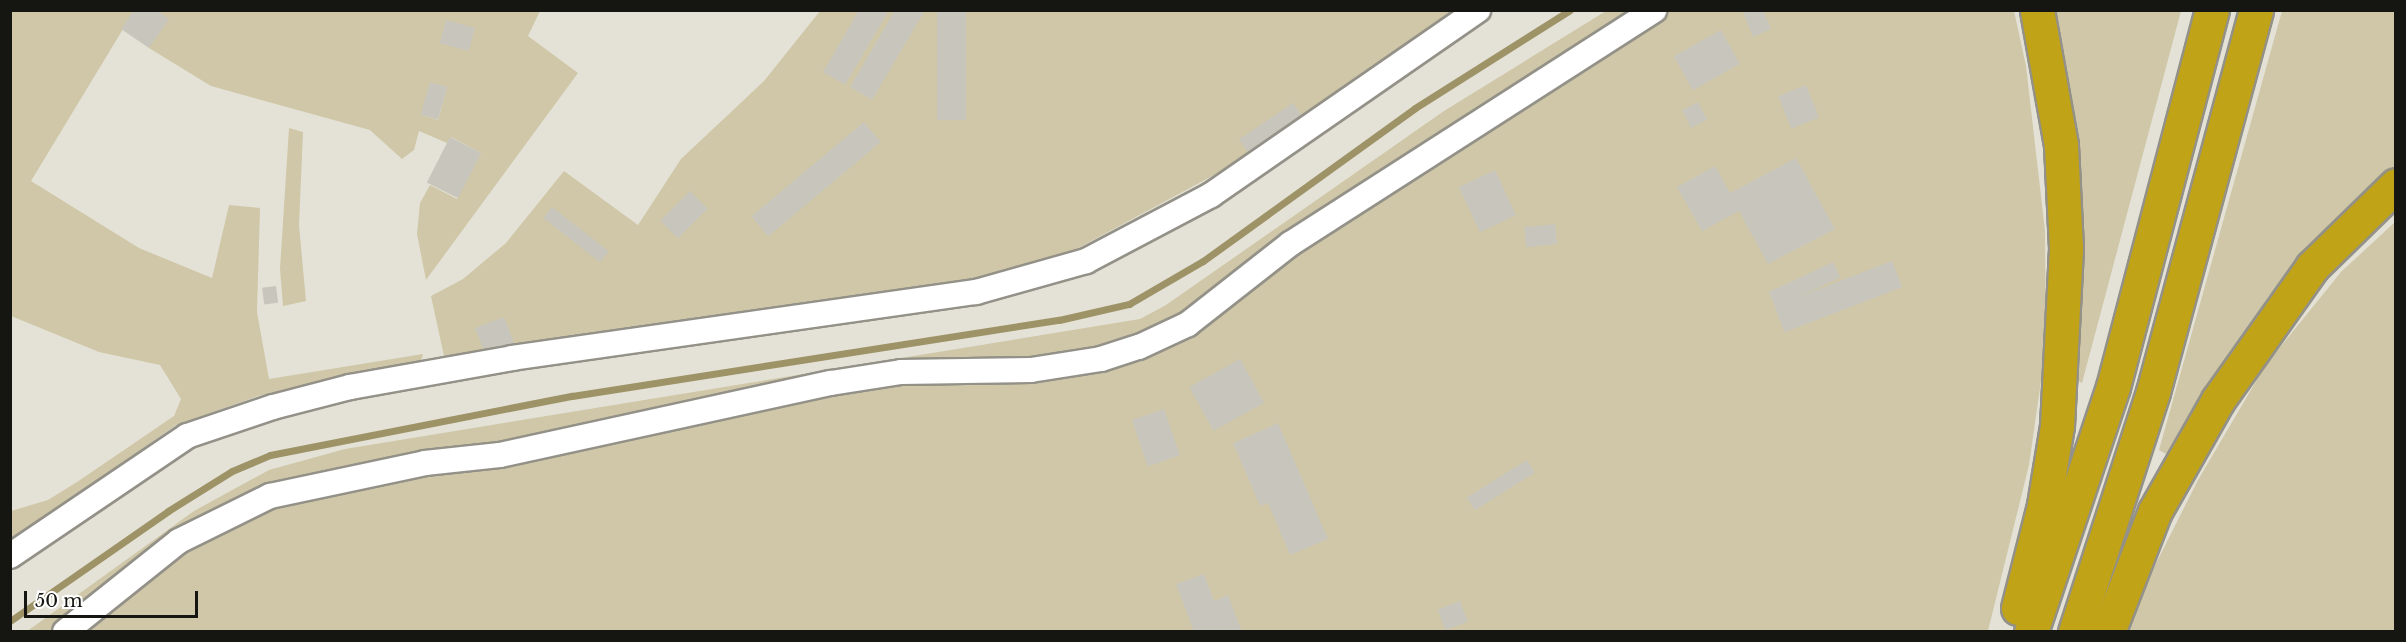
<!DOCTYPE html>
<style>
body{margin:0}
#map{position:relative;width:2406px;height:642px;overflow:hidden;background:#e4e2d7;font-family:"Libre Baskerville",serif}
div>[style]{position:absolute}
.green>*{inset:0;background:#cfc7a7}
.stream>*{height:7px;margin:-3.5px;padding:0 3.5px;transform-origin:3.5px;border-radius:3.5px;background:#9e9367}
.building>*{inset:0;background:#c8c6bc;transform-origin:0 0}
.roads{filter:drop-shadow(2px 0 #939188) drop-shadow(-2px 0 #939188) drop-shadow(0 2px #939188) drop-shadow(0 -2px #939188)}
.street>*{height:24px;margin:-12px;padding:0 12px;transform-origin:12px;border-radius:12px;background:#fff}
.highway>*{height:33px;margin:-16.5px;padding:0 16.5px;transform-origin:16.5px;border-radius:16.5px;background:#c1a317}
span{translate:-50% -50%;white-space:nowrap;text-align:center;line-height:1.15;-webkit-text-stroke:4.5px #fff;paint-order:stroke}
.frame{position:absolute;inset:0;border:12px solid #151511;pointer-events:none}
.scale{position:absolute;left:24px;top:591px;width:174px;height:27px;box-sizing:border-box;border:3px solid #151511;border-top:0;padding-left:8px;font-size:18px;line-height:21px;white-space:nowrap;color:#151511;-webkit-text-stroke:4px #fff;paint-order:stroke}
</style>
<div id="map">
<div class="green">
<div style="clip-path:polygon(11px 11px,134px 11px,31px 181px,139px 248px,212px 278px,229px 205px,260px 208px,257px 312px,269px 379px,423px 354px,421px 361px,258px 396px,176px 425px,11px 541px,11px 511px,48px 500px,77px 482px,174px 416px,181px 399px,160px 365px,99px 352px,11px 316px)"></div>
<div style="clip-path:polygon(evenodd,157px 11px,540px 11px,528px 36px,578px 73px,426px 280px,417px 234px,420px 203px,430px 185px,457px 199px,481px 153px,451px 137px,447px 143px,419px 131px,414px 150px,402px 159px,370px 130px,211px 86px,149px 48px,157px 11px,430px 83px,447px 87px,438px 120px,422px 115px,430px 83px)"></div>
<div style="clip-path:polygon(820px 11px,1459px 11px,1242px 160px,1069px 253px,955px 283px,444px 356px,431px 296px,463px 279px,506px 243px,564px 171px,638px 225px,681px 159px,764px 81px)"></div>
<div style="clip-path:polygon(1606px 11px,2014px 11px,2026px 66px,2045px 231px,2046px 346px,2029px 465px,1988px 631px,26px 632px,194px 511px,269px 470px,345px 449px,1140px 319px,1166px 305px,1444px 111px)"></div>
<div style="clip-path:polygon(2055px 11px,2181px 11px,2082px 383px,2077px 380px,2079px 161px)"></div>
<div style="clip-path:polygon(2282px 11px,2395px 11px,2395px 167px,2345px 210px,2268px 297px,2168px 455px,2159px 450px)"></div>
<div style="clip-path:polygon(289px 128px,303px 132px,299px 225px,306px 301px,283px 306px,280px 269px)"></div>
<div style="clip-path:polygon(2395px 222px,2395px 631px,2128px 632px,2137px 601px,2198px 480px,2265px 366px,2341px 272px)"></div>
</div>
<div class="stream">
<div style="left:10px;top:621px;width:193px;rotate:-34.8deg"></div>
<div style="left:168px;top:511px;width:75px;rotate:-32deg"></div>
<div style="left:232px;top:471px;width:41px;rotate:-22.8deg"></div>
<div style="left:270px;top:455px;width:308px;rotate:-11.1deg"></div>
<div style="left:572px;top:396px;width:493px;rotate:-8.9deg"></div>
<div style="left:1059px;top:320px;width:72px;rotate:-12.9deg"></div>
<div style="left:1129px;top:304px;width:86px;rotate:-30.2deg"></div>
<div style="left:1203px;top:261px;width:261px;rotate:-35.8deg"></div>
<div style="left:1415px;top:108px;width:183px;rotate:-32.3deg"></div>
</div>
<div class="building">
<div style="clip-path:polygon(134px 10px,157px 10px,169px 19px,149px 48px,121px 29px)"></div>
<div style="clip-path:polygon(859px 10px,889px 10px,845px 85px,823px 72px)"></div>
<div style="clip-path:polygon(895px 10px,925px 10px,872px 100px,850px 87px)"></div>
<div style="left:937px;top:10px;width:29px;height:110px"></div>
<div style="clip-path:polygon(1742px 10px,1763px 10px,1771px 29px,1753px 37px)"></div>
<div style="left:446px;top:20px;width:30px;height:24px;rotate:15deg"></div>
<div style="left:1721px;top:30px;width:39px;height:54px;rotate:61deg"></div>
<div style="left:430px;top:82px;width:18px;height:34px;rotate:16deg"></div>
<div style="left:1806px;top:85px;width:35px;height:30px;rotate:68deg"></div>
<div style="left:1698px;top:102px;width:20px;height:18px;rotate:63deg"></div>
<div style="left:1293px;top:103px;width:18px;height:65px;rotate:56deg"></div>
<div style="left:864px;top:122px;width:26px;height:147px;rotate:50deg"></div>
<div style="left:450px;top:137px;width:35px;height:51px;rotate:27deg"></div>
<div style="clip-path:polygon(1796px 158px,1835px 229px,1768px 264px,1739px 211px,1702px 231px,1677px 187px,1715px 166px,1730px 193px)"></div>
<div style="left:1495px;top:170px;width:50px;height:40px;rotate:65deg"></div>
<div style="left:690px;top:191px;width:25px;height:42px;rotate:45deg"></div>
<div style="left:552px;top:207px;width:72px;height:14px;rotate:38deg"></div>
<div style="left:1555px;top:224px;width:20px;height:31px;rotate:84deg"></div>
<div style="left:1892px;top:261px;width:28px;height:126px;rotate:69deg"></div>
<div style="left:1833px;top:262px;width:17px;height:71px;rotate:65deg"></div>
<div style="left:276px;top:286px;width:17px;height:14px;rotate:83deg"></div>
<div style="left:504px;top:317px;width:30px;height:31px;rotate:69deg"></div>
<div style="left:1240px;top:359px;width:50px;height:58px;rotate:61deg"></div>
<div style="left:1164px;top:409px;width:49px;height:34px;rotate:71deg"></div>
<div style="clip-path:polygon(1278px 423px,1328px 539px,1290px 555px,1268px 503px,1260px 506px,1233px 443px)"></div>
<div style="left:1527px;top:460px;width:15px;height:71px;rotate:58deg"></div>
<div style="clip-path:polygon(1204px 574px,1214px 601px,1228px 595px,1242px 632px,1194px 632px,1176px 584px)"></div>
<div style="left:1460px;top:601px;width:22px;height:24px;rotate:69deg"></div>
</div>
<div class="roads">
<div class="street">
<div style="left:10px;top:556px;width:214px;rotate:-34.1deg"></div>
<div style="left:187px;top:436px;width:91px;rotate:-18.6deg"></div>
<div style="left:273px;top:407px;width:80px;rotate:-14.6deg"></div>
<div style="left:350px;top:387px;width:165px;rotate:-10.1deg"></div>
<div style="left:512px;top:358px;width:469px;rotate:-8.1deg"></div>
<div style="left:976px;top:292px;width:114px;rotate:-15.7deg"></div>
<div style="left:1086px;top:261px;width:141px;rotate:-27.8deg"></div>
<div style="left:1211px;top:195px;width:325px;rotate:-34.7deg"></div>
<div style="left:65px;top:632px;width:146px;rotate:-38.6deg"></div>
<div style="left:179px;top:541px;width:102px;rotate:-26.3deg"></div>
<div style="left:270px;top:496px;width:158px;rotate:-12deg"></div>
<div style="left:425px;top:463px;width:75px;rotate:-6.1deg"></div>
<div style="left:500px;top:455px;width:339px;rotate:-12.3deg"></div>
<div style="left:831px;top:383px;width:71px;rotate:-8.9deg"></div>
<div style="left:901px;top:372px;width:130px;rotate:-0.9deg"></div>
<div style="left:1031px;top:370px;width:71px;rotate:-8.9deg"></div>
<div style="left:1101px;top:359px;width:40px;rotate:-18deg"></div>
<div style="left:1139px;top:347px;width:54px;rotate:-25.1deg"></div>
<div style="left:1188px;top:324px;width:130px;rotate:-38.1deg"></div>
<div style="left:1290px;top:244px;width:433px;rotate:-32.7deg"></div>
</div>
<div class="highway">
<div style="left:2018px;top:608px;width:106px;rotate:-75.8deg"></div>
<div style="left:2044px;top:505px;width:80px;rotate:-80.7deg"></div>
<div style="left:2057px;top:426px;width:178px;rotate:-87.1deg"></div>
<div style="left:2066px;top:248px;width:103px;rotate:-92.8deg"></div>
<div style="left:2061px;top:145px;width:137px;rotate:-100.1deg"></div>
<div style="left:2031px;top:632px;width:258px;rotate:-71.5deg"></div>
<div style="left:2113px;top:387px;width:390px;rotate:-75.3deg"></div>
<div style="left:2075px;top:632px;width:252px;rotate:-72deg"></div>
<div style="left:2153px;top:392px;width:396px;rotate:-74.9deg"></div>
<div style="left:2108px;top:632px;width:130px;rotate:-68.8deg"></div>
<div style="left:2155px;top:511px;width:128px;rotate:-60.4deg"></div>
<div style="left:2218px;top:400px;width:163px;rotate:-54.7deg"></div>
<div style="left:2312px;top:267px;width:117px;rotate:-44.3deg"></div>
</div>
</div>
<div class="frame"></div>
<div class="scale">50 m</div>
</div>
